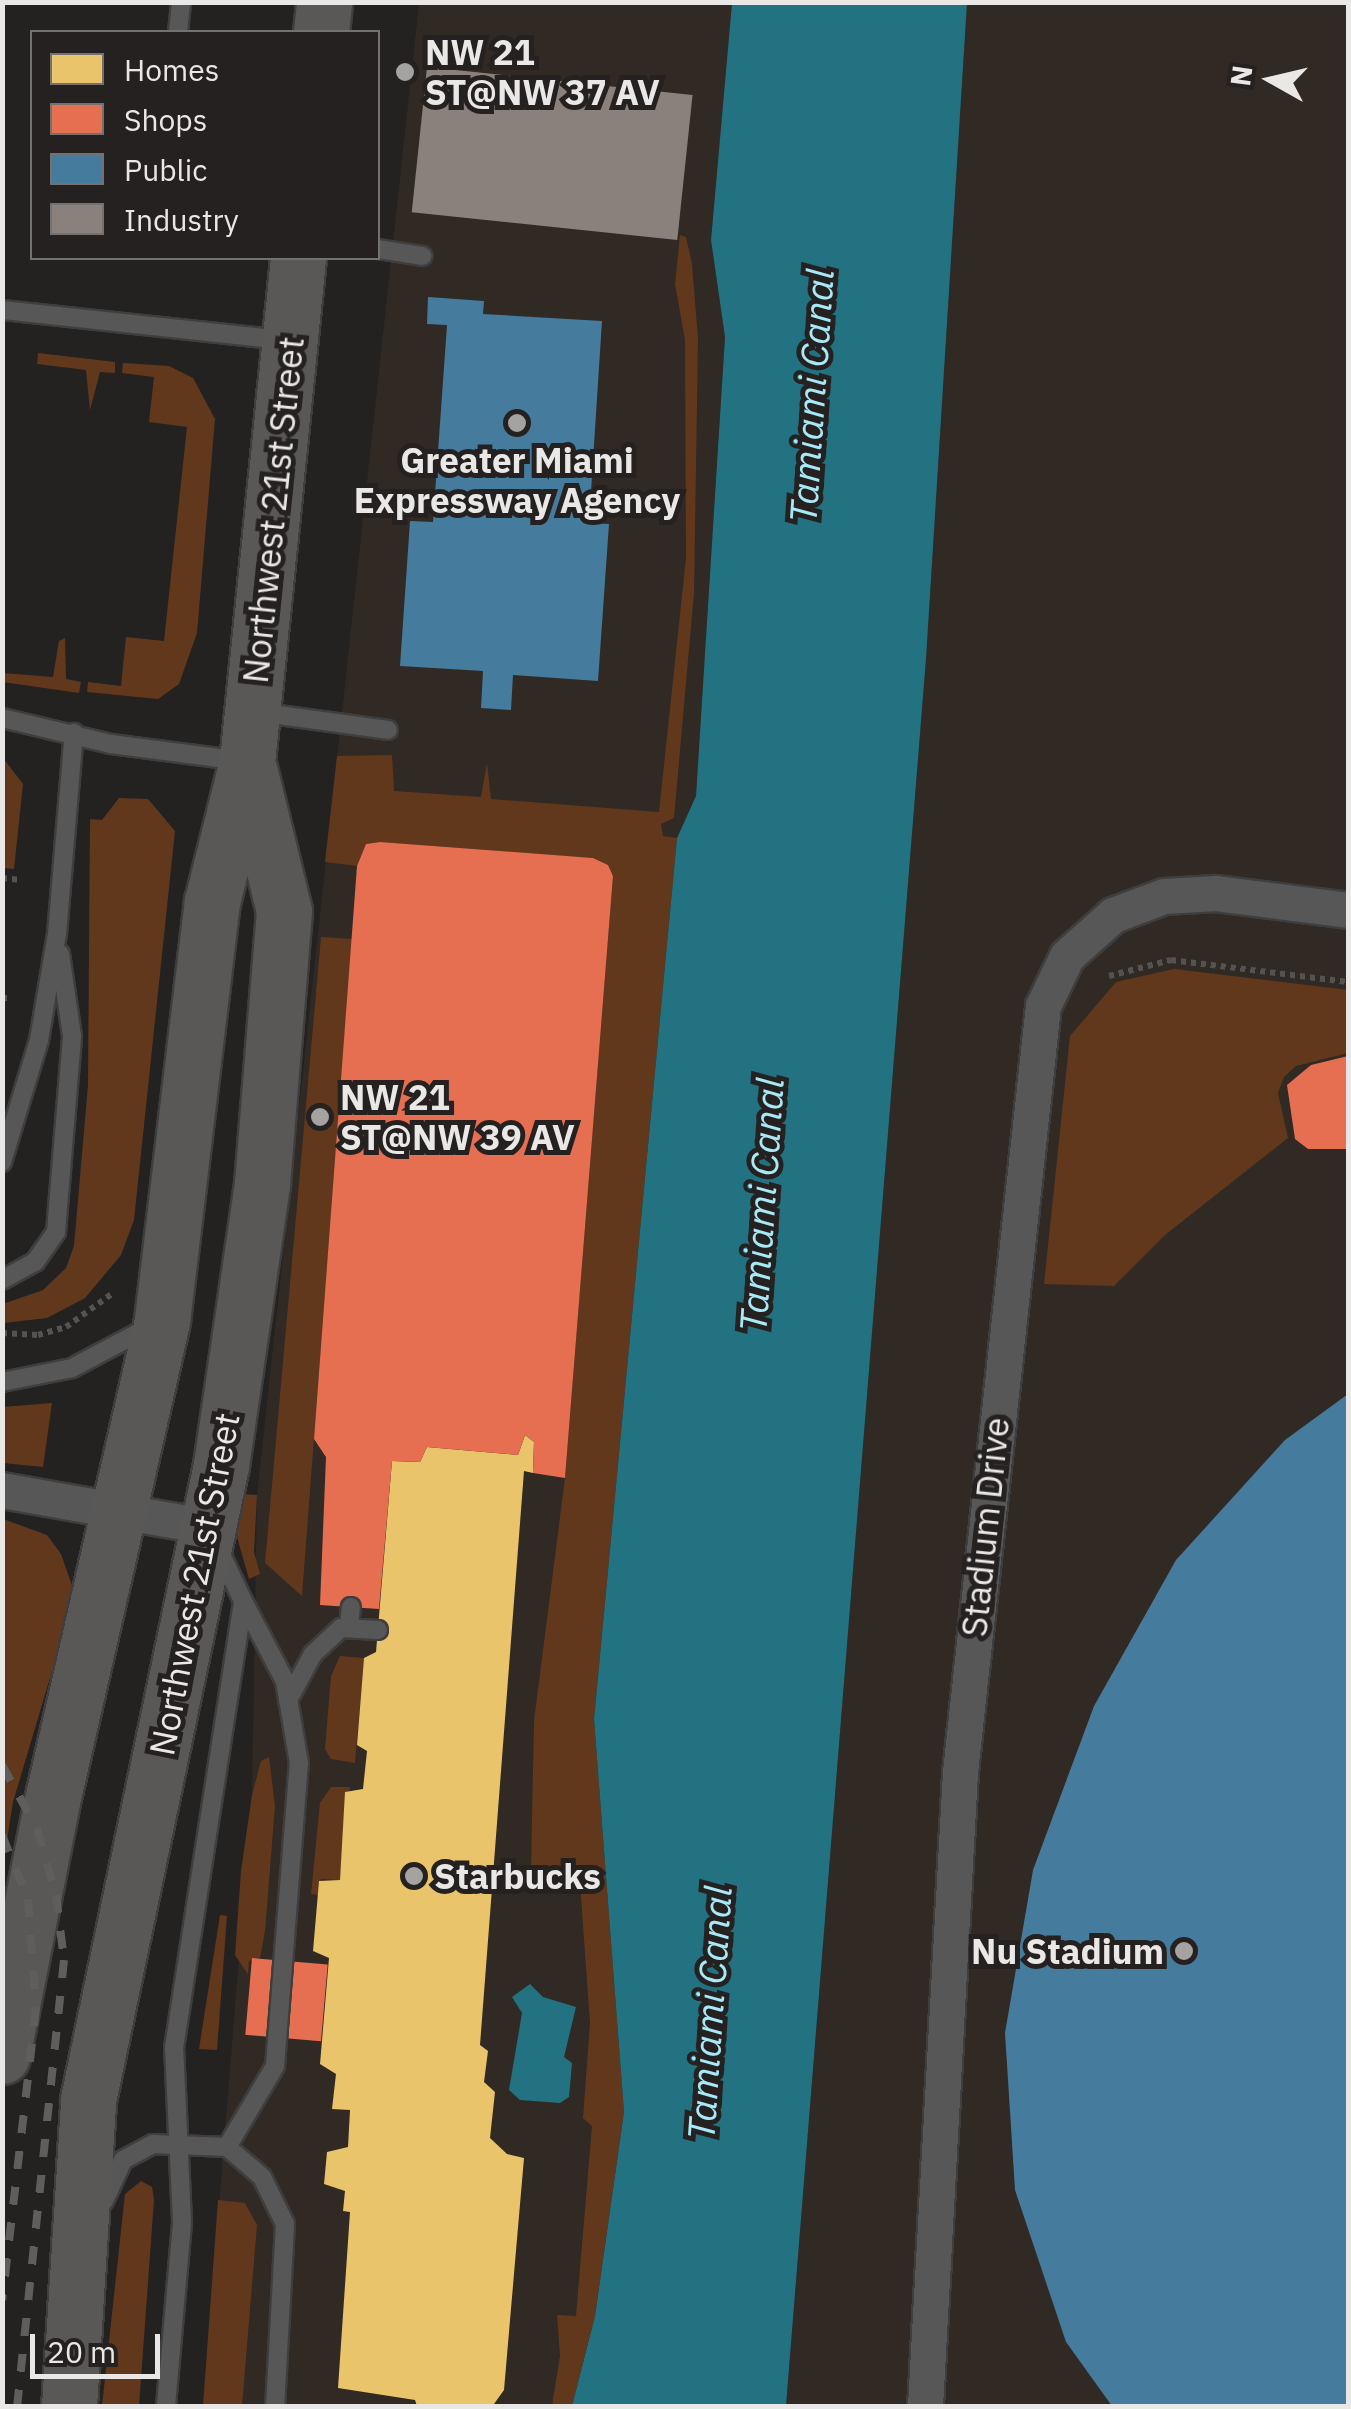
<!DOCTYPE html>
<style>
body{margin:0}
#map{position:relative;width:1351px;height:2409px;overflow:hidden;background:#242221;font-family:"IBM Plex Sans",sans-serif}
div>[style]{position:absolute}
.built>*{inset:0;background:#312924}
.green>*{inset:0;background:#61381c}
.water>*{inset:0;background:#227281}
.homes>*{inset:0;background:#e9c46a}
.shops>*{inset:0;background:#e76f51;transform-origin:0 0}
.public>*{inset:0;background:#457b9d}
.industry>*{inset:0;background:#8a817c;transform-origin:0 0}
.path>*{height:6px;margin-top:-3px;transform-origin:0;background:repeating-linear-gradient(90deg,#545352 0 5px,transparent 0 10px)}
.roads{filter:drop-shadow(2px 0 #3f3e3e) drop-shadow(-2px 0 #3f3e3e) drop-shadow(0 2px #3f3e3e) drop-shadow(0 -2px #3f3e3e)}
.service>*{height:18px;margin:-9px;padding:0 9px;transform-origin:9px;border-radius:9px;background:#585757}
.minor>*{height:35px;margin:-17.5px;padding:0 17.5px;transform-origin:17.5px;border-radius:17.5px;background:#585757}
.primary>*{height:55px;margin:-27.5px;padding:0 27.5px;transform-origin:27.5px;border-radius:27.5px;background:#5a5857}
.rail>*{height:8px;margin-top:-4px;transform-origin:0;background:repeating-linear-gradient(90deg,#5f5e5c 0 18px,transparent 0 36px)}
.dots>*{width:28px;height:28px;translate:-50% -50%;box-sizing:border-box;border:5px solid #252120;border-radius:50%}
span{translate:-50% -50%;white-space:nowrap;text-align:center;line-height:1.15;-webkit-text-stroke:10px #252120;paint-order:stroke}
.poi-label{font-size:35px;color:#eae8e7;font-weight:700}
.left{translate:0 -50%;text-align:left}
.right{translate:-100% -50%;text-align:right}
.street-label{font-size:35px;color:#eae8e7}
.water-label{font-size:38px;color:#a8e9f8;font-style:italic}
.frame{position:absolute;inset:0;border:5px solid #eae8e7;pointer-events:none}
.legend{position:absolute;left:30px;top:30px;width:350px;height:230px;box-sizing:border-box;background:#252120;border:2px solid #747170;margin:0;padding:12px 18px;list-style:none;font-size:30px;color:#eae8e7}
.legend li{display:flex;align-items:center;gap:20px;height:50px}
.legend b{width:50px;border:2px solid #747170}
.north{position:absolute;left:1221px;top:30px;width:100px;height:100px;-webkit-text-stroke:8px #252120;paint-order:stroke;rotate:278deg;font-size:28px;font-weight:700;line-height:40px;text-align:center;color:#eae8e7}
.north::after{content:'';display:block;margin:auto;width:35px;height:45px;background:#eae8e7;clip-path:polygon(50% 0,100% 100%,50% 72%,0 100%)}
.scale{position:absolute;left:30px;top:2334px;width:130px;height:45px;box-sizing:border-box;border:5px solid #eae8e7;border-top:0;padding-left:12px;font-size:30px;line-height:35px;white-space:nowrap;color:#eae8e7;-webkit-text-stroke:8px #252120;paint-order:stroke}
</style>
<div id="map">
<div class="built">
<div style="clip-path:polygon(419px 3px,732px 3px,711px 240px,725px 337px,696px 796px,677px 838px,594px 1719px,624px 2112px,572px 2406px,203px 2406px,252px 1795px,257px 1495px)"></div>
<div style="clip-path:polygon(967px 3px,1348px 3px,1348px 2406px,786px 2406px,926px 659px)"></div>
</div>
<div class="green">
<div style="clip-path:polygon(680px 235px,686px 237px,692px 264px,698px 339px,694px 593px,674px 818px,661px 824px,663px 836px,677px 838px,594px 1719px,624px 2112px,595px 2316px,572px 2406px,552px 2406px,560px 2356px,557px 2315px,576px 2316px,592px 2126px,583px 2118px,590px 2023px,580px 1883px,531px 1870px,534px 1721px,565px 1478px,613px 876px,608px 865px,593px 858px,380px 842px,366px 844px,357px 866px,325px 862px,337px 756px,392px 755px,394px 791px,481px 797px,487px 763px,491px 799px,659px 812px,686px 558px,685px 340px,675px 284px)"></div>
<div style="clip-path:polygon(38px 353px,115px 362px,115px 373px,100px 372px,90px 410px,86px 370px,37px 364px)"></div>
<div style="clip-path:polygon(123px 363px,169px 366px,193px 378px,215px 419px,197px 633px,179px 684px,158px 699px,87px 692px,88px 682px,121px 686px,126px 637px,164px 641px,187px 427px,149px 422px,154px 377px,122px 373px)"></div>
<div style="clip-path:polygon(65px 638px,66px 679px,81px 682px,79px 693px,3px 682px,3px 673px,53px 677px,59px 641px)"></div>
<div style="clip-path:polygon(3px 758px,23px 784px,14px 869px,3px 868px)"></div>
<div style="clip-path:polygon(119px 798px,148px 799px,175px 831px,134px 1220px,121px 1255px,85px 1298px,47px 1318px,3px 1323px,3px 1304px,43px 1290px,66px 1268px,74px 1246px,88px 1085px,90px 819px,102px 820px)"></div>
<div style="clip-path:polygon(321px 937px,352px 939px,302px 1596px,265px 1563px)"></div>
<div style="clip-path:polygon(1174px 969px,1348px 990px,1348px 1053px,1296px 1066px,1284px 1077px,1278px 1093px,1288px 1138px,1165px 1235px,1114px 1286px,1044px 1284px,1070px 1036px,1116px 982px)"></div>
<div style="clip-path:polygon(52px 1403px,43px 1467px,3px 1463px,3px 1407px)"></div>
<div style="clip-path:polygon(242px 1494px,257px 1495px,254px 1552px,260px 1574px,249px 1579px,237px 1537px)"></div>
<div style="clip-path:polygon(3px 1519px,47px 1535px,61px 1554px,75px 1594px,13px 1802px,3px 1865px)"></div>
<div style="clip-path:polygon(340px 1656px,364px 1658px,355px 1763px,331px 1759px,325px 1749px,331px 1676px)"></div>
<div style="clip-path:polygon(269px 1757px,275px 1806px,265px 1931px,260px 1958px,249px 1961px,248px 1974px,235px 1955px,241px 1871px,252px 1795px,261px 1761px)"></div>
<div style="clip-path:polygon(331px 1787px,350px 1787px,340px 1880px,321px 1879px,318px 1895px,311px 1894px,320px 1803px)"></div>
<div style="clip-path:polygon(220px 1915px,227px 1916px,217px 2050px,199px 2049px)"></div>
<div style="clip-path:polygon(141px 2181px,152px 2187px,154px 2200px,139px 2406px,102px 2406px,125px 2194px)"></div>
<div style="clip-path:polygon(218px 2200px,245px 2203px,257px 2225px,242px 2406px,203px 2406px)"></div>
</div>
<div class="water">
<div style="clip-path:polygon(732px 3px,967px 3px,926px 659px,786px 2406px,572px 2406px,595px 2316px,624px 2112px,594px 1719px,677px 838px,696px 796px,725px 337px,711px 240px)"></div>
<div style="clip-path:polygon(530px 1984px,543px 1997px,576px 2007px,564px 2057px,572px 2063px,569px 2097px,560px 2103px,520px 2100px,509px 2090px,522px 2013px,512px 1997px)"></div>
</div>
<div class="homes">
<div style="clip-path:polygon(525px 1435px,534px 1442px,533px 1473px,524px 1471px,480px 2045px,488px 2051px,484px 2082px,495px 2092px,490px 2138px,507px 2154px,524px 2158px,504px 2390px,494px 2404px,417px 2406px,415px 2400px,338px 2388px,350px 2212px,343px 2211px,345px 2191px,324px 2184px,327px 2152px,348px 2147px,350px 2110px,332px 2109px,336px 2074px,320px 2064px,329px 1958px,313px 1951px,319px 1881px,340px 1880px,345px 1792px,363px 1789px,367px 1751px,357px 1745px,364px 1658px,376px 1652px,392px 1461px,420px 1462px,427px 1447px,518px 1455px)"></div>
</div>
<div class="shops">
<div style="clip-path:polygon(380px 842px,593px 858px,608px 865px,613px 876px,565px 1478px,533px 1473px,534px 1442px,525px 1435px,518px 1455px,427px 1447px,420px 1462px,392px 1461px,379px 1609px,320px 1605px,326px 1457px,314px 1439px,357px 866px,366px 844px)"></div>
<div style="clip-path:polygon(1348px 1056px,1348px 1149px,1308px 1149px,1295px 1139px,1287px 1085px,1311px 1065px)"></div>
<div style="left:252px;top:1958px;width:76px;height:77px;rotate:5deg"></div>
</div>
<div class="public">
<div style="clip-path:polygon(428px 297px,484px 301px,483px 314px,602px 321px,589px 523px,609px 524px,598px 681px,513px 675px,511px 710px,481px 708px,483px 671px,400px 666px,410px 521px,433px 522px,447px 325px,427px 324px)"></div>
<div style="clip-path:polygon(1348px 1394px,1348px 2406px,1112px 2406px,1066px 2342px,1015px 2190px,1005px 2033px,1033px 1870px,1094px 1706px,1176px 1560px,1285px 1440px)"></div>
</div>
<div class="industry">
<div style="left:427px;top:67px;width:267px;height:146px;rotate:6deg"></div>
</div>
<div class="path">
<div style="left:2px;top:878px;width:19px;rotate:6deg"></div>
<div style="left:1109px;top:976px;width:64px;rotate:-14.5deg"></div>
<div style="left:1171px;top:960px;width:178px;rotate:7.1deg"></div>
<div style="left:2px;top:998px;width:6px"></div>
<div style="left:2px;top:1333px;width:36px;rotate:3deg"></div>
<div style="left:38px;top:1335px;width:29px;rotate:-16deg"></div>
<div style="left:66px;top:1327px;width:58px;rotate:-35.9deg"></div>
</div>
<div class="roads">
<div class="service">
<div style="left:178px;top:32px;width:30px;rotate:-84deg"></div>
<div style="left:378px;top:249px;width:45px;rotate:9deg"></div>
<div style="left:2px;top:310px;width:285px;rotate:6.1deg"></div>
<div style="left:257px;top:712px;width:132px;rotate:7.8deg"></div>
<div style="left:2px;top:718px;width:112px;rotate:13.4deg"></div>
<div style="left:111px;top:744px;width:132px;rotate:7.4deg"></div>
<div style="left:2px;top:1162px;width:127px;rotate:-73.1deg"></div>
<div style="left:39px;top:1040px;width:108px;rotate:-80.4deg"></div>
<div style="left:57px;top:934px;width:202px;rotate:-85.2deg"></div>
<div style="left:2px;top:1280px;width:38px;rotate:-29deg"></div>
<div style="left:35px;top:1262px;width:37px;rotate:-55deg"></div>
<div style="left:56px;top:1232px;width:197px;rotate:-85.3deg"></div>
<div style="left:72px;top:1036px;width:83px;rotate:-98.3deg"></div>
<div style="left:2px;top:1382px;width:71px;rotate:-11.3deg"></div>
<div style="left:72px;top:1368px;width:87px;rotate:-28deg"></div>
<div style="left:349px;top:1628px;width:21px;rotate:-85deg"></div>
<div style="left:288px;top:1700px;width:52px;rotate:-61.5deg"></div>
<div style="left:313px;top:1654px;width:38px;rotate:-43deg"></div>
<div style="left:341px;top:1628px;width:37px;rotate:3deg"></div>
<div style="left:227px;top:2147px;width:94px;rotate:-59.3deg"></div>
<div style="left:275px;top:2066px;width:304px;rotate:-85.5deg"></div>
<div style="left:299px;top:1763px;width:83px;rotate:-99.7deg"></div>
<div style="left:285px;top:1681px;width:90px;rotate:-117.7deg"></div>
<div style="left:104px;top:2201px;width:45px;rotate:-65.1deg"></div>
<div style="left:123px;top:2160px;width:34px;rotate:-28deg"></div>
<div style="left:153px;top:2144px;width:74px;rotate:2.3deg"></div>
<div style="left:227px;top:2147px;width:46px;rotate:40.6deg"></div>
<div style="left:262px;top:2177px;width:52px;rotate:63.9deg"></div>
<div style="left:285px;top:2224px;width:182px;rotate:93.1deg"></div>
<div style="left:166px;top:2406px;width:185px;rotate:-85deg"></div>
<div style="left:182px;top:2222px;width:174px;rotate:-92.6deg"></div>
<div style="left:174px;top:2048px;width:452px;rotate:-81.2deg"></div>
<div style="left:243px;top:1601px;width:56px;rotate:-115.2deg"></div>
</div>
<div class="minor">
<div style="left:2px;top:1490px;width:210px;rotate:10.1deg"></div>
<div style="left:925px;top:2406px;width:635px;rotate:-86.84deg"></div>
<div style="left:960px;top:1772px;width:770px;rotate:-83.82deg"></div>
<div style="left:1043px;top:1006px;width:55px;rotate:-64.4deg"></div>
<div style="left:1067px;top:956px;width:62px;rotate:-41.7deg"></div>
<div style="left:1113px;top:915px;width:54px;rotate:-20.4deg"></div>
<div style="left:1164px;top:896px;width:52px;rotate:-3.3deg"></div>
<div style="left:1216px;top:893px;width:133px;rotate:7.3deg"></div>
</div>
<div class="primary">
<div style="left:321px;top:32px;width:30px;rotate:-84deg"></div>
<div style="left:2px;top:2056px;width:260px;rotate:-78.9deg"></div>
<div style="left:52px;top:1801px;width:493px;rotate:-77.1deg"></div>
<div style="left:162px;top:1320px;width:421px;rotate:-83.2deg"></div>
<div style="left:212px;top:902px;width:144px;rotate:-76deg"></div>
<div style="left:247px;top:762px;width:507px;rotate:-84.22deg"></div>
<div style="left:69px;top:2406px;width:307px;rotate:-86.4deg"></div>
<div style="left:88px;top:2100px;width:649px;rotate:-78.17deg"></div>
<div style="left:221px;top:1465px;width:284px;rotate:-81.7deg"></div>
<div style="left:262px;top:1184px;width:274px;rotate:-85.4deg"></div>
<div style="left:284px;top:911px;width:146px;rotate:-103.8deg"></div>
</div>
</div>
<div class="rail">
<div style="left:2px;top:1765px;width:73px;rotate:61.3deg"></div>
<div style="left:37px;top:1829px;width:69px;rotate:73.9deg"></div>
<div style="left:56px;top:1895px;width:65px;rotate:83deg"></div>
<div style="left:64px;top:1960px;width:448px;rotate:96deg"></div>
<div style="left:2px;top:1835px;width:69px;rotate:67.9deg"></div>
<div style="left:28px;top:1899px;width:109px;rotate:85.8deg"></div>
<div style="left:36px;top:2008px;width:294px;rotate:96.6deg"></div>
</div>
<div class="dots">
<div style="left:405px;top:72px;background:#a5a3a2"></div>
<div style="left:517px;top:423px;background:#a5a3a2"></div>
<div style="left:320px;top:1117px;background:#a5a3a2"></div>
<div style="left:414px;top:1876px;background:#a5a3a2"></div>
<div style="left:1184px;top:1951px;background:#a5a3a2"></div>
</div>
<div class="poi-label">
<span class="left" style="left:425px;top:72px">NW 21<br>ST@NW 37 AV</span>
<span style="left:517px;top:480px">Greater Miami<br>Expressway Agency</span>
<span class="left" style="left:340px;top:1117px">NW 21<br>ST@NW 39 AV</span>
<span class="left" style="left:434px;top:1876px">Starbucks</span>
<span class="right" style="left:1164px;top:1951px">Nu Stadium</span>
</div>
<div class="street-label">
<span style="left:273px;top:510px;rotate:-84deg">Northwest 21st Street</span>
<span style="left:985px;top:1527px;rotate:-84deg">Stadium Drive</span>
<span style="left:194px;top:1584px;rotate:-79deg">Northwest 21st Street</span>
</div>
<div class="water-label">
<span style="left:811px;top:396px;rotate:-86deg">Tamiami Canal</span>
<span style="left:761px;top:1205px;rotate:-86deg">Tamiami Canal</span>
<span style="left:709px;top:2013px;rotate:-86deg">Tamiami Canal</span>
</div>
<div class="frame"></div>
<ul class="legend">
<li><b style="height:28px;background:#e9c46a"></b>Homes</li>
<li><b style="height:28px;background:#e76f51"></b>Shops</li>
<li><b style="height:28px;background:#457b9d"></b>Public</li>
<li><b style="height:28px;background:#8a817c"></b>Industry</li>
</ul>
<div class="north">N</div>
<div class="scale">20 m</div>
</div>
